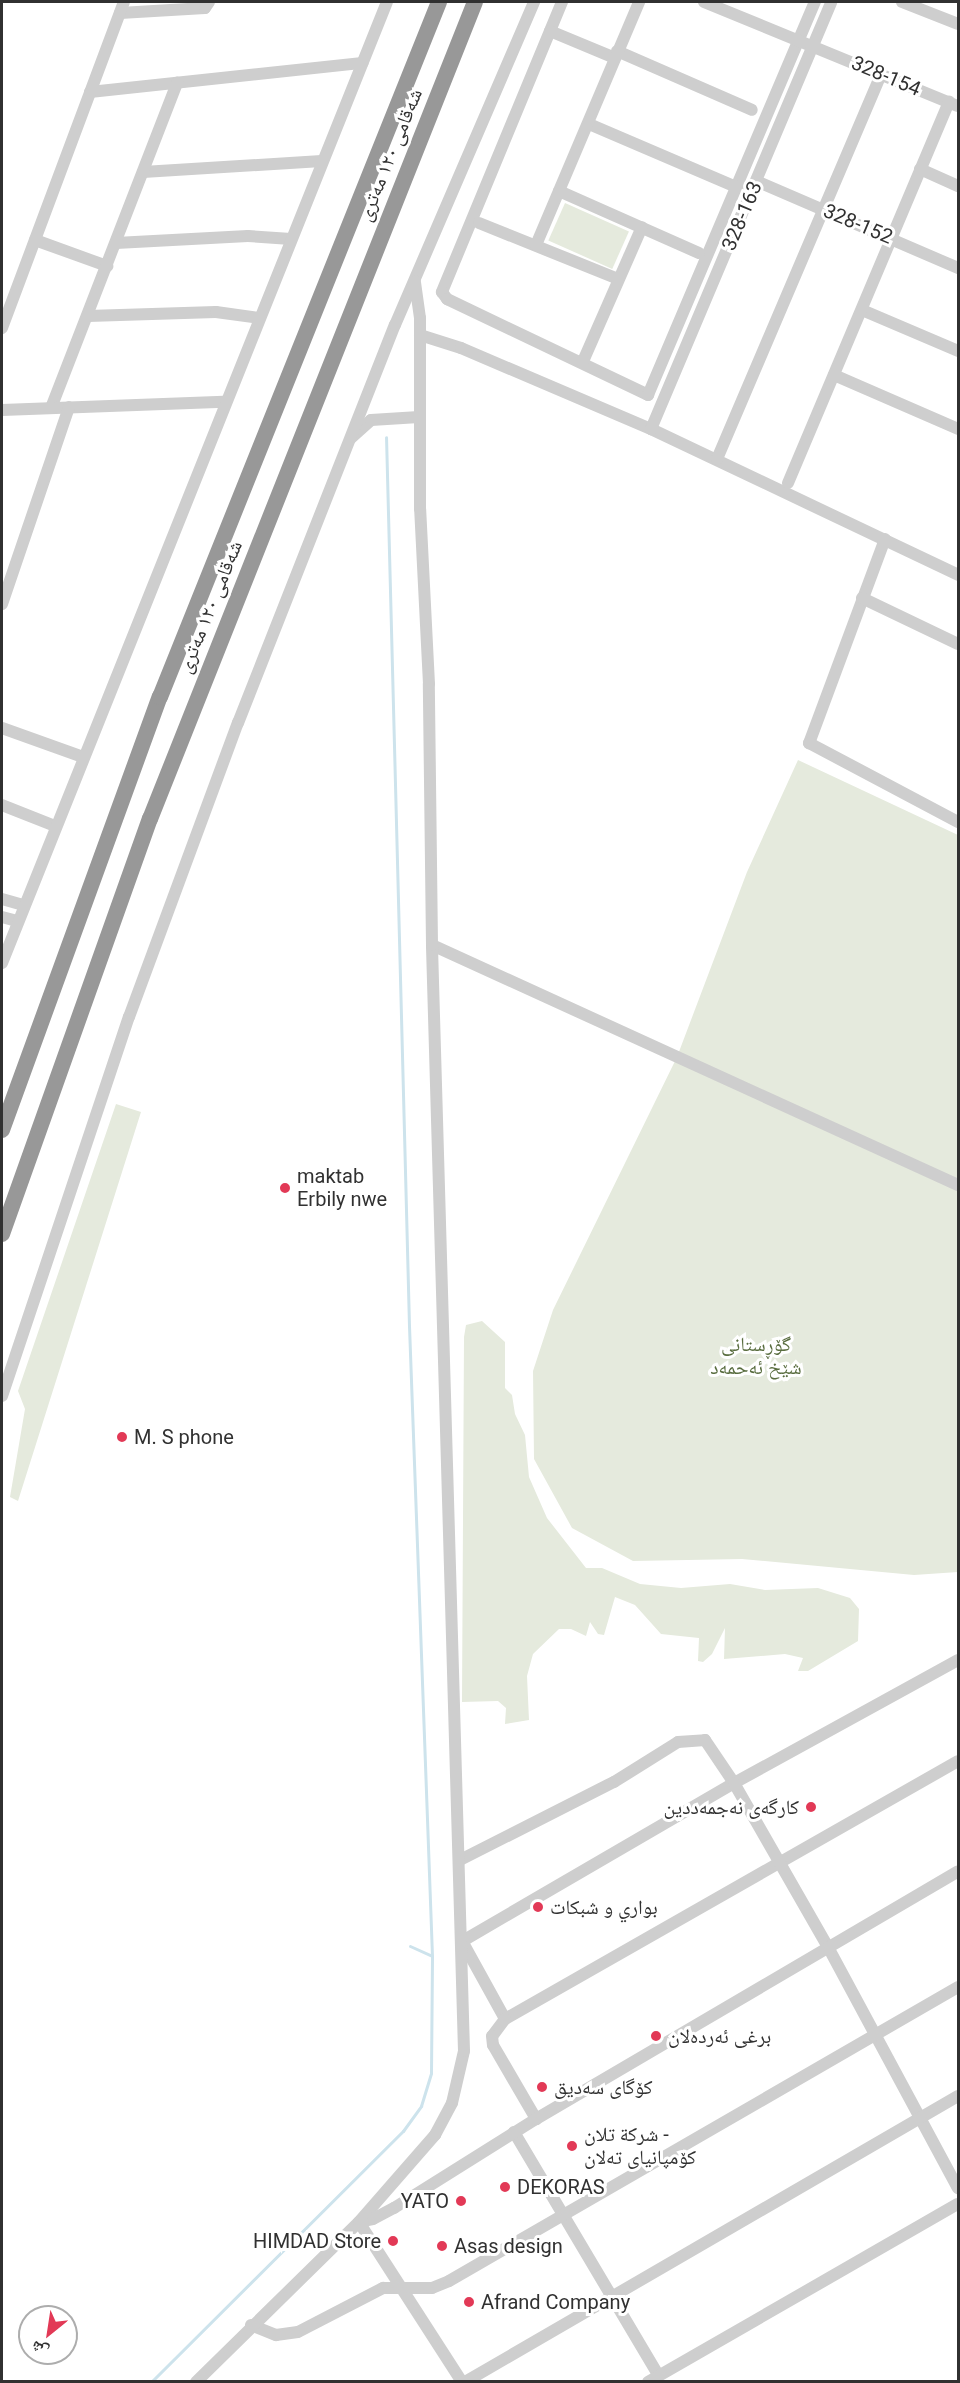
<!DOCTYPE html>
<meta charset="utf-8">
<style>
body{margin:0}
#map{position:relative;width:960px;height:2383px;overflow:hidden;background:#fff;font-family:Roboto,"Noto Naskh Arabic",sans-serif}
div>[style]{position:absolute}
.green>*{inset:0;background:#e5eadd;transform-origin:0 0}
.stream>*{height:3px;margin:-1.5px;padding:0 1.5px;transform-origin:1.5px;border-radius:1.5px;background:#cde3ec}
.minor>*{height:12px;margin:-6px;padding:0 6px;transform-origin:6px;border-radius:6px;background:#cecece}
.highway>*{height:16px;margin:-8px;padding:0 8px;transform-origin:8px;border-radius:8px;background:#989898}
.dots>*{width:16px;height:16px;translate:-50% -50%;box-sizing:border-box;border:3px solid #fff;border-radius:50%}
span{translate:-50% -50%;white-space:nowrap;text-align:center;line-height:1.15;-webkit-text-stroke:6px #fff;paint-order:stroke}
.street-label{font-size:20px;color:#313131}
.poi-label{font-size:20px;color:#313131}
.left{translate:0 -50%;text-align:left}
.right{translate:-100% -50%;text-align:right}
.park-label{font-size:20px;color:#596d3f}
.frame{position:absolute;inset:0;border:3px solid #313131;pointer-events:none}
.north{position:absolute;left:18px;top:2305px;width:60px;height:60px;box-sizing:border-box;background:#fff;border:2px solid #adadad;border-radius:50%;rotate:210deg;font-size:16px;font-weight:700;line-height:24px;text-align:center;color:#313131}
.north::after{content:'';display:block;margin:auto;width:21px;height:27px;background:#e23956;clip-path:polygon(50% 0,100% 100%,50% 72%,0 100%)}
</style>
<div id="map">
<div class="green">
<div style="left:565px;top:203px;width:70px;height:41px;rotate:24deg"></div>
<div style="clip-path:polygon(798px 760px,958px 835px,958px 1572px,914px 1575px,742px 1559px,633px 1561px,572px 1528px,534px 1459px,533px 1371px,553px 1310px,677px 1057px,747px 872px)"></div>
<div style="clip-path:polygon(116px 1104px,141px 1112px,18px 1501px,10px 1497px,25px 1409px,18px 1391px)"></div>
<div style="clip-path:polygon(482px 1321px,505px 1342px,505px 1388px,512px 1395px,515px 1414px,525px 1435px,529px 1477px,547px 1518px,586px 1568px,602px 1568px,640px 1584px,681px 1588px,730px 1584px,765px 1590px,818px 1588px,850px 1598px,859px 1609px,858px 1641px,808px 1671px,798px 1671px,803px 1658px,785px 1654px,724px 1659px,725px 1628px,712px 1654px,703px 1662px,698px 1661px,699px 1638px,661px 1634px,635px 1605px,615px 1597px,604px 1635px,598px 1634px,590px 1622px,586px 1636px,571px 1629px,559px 1629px,533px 1654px,527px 1676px,529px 1720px,505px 1724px,506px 1708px,498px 1701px,462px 1702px,464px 1337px,466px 1325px)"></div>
</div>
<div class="stream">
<div style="left:410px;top:1946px;width:24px;rotate:24deg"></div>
<div style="left:151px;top:2382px;width:356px;rotate:-44.9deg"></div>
<div style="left:403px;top:2131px;width:31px;rotate:-54deg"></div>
<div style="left:421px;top:2106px;width:34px;rotate:-73deg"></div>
<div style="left:431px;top:2073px;width:117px;rotate:-89.5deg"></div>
<div style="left:432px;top:1956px;width:630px;rotate:-92.09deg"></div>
<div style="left:409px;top:1326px;width:889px;rotate:-91.48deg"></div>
</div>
<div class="minor">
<div style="left:562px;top:2px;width:314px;rotate:112.5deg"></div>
<div style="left:442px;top:292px;width:9px;rotate:54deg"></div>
<div style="left:447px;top:299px;width:223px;rotate:25.5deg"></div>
<div style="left:648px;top:395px;width:427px;rotate:-67deg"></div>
<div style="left:704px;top:2px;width:274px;rotate:22.3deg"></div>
<div style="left:902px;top:2px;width:60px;rotate:21.4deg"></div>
<div style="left:120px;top:13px;width:85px;rotate:-3.4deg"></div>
<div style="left:205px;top:8px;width:7px;rotate:-56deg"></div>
<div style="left:550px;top:31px;width:70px;rotate:22.6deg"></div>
<div style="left:617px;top:51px;width:147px;rotate:23.6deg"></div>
<div style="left:90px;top:92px;width:274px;rotate:-6.1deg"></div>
<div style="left:589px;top:124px;width:162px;rotate:23.2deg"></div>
<div style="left:920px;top:169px;width:42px;rotate:24.1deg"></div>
<div style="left:143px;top:172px;width:179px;rotate:-3.5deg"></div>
<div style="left:756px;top:181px;width:220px;rotate:23.3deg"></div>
<div style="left:559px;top:191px;width:153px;rotate:23.9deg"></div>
<div style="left:479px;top:223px;width:150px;rotate:21.9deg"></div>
<div style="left:35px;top:240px;width:77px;rotate:19.9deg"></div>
<div style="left:116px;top:243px;width:132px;rotate:-3deg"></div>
<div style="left:248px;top:236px;width:43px;rotate:4deg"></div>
<div style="left:536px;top:245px;width:264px;rotate:-67deg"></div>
<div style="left:862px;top:310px;width:104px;rotate:23.1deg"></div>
<div style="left:88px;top:316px;width:128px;rotate:-1.8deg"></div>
<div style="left:216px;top:312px;width:43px;rotate:7.9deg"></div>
<div style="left:2px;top:328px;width:348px;rotate:-69.5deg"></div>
<div style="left:420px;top:335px;width:43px;rotate:17.6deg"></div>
<div style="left:461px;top:348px;width:207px;rotate:23.1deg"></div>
<div style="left:651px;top:429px;width:340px;rotate:25.4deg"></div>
<div style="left:584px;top:359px;width:144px;rotate:-66.3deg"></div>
<div style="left:834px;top:375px;width:135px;rotate:23.5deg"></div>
<div style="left:51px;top:408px;width:349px;rotate:-68.8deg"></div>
<div style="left:2px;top:410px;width:222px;rotate:-2.1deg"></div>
<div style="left:651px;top:429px;width:463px;rotate:-67.1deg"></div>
<div style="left:351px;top:438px;width:27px;rotate:-42deg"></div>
<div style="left:371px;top:420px;width:48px;rotate:-3.6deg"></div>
<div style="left:717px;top:459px;width:418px;rotate:-66.9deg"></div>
<div style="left:788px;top:483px;width:414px;rotate:-67.1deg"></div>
<div style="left:885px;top:539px;width:218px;rotate:110.4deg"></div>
<div style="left:809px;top:743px;width:169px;rotate:27.9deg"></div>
<div style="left:862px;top:598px;width:106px;rotate:25.6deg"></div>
<div style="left:2px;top:604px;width:208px;rotate:-71.2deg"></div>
<div style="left:2px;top:728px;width:86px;rotate:19.7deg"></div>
<div style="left:2px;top:805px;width:57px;rotate:21.6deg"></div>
<div style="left:2px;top:899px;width:22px;rotate:16deg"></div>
<div style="left:2px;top:917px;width:16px;rotate:15deg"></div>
<div style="left:432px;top:945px;width:578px;rotate:24.53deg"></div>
<div style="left:2px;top:963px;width:1035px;rotate:-68.17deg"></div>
<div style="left:2px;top:1396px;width:400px;rotate:-71.5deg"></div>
<div style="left:129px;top:1017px;width:314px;rotate:-69.7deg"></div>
<div style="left:238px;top:723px;width:428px;rotate:-68.5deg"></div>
<div style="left:395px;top:325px;width:352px;rotate:-66.7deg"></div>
<div style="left:958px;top:1660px;width:256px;rotate:151.2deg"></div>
<div style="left:734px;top:1783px;width:315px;rotate:149.8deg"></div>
<div style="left:462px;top:1941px;width:89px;rotate:61.1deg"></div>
<div style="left:505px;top:2019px;width:521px;rotate:-29.66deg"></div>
<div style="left:460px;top:1860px;width:173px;rotate:-26.9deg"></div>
<div style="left:614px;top:1782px;width:75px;rotate:-32deg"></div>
<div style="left:678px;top:1742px;width:27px;rotate:-4deg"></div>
<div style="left:705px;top:1740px;width:52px;rotate:56deg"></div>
<div style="left:734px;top:1783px;width:189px;rotate:60.2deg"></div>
<div style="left:828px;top:1947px;width:274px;rotate:61.7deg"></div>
<div style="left:505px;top:2019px;width:21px;rotate:127deg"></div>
<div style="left:492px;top:2036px;width:9px;rotate:84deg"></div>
<div style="left:493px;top:2045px;width:86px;rotate:59.8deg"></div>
<div style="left:514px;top:2132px;width:282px;rotate:59.3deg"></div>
<div style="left:251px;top:2325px;width:27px;rotate:22deg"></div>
<div style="left:276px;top:2335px;width:22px;rotate:-8deg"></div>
<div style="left:298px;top:2332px;width:96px;rotate:-27.4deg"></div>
<div style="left:383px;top:2288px;width:49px"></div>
<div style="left:432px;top:2288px;width:18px;rotate:-22deg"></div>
<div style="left:449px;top:2281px;width:588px;rotate:-30.01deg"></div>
<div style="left:196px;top:2382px;width:228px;rotate:-44.5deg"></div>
<div style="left:359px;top:2222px;width:116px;rotate:-48.9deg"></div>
<div style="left:435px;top:2135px;width:36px;rotate:-62deg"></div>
<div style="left:452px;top:2103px;width:53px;rotate:-77deg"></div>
<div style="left:464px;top:2051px;width:1106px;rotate:-91.66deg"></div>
<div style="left:432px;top:945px;width:261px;rotate:-90.7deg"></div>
<div style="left:429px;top:684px;width:175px;rotate:-92.9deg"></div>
<div style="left:420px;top:509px;width:191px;rotate:-90deg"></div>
<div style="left:420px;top:318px;width:37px;rotate:-98deg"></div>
<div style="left:462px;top:2382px;width:190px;rotate:-122.8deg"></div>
<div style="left:359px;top:2222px;width:14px;rotate:-12deg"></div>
<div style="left:373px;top:2219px;width:24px;rotate:-28deg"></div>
<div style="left:394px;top:2208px;width:168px;rotate:-32.1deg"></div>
<div style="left:536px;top:2119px;width:489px;rotate:-30.4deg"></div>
<div style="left:465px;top:2382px;width:570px;rotate:-30.12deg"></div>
<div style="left:648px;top:2382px;width:357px;rotate:-29.9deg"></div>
</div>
<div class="highway">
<div style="left:2px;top:1130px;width:461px;rotate:-70deg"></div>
<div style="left:160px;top:697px;width:749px;rotate:-68.13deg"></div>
<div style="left:2px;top:1234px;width:441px;rotate:-70.4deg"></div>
<div style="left:150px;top:819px;width:879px;rotate:-68.31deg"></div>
</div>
<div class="dots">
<div style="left:285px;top:1188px;background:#e23956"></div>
<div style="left:122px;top:1437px;background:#e23956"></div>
<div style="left:811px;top:1807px;background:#e23956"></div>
<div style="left:538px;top:1907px;background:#e23956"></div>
<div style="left:656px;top:2036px;background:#e23956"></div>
<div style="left:542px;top:2087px;background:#e23956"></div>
<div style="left:572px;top:2146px;background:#e23956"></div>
<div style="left:505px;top:2187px;background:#e23956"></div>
<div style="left:461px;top:2201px;background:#e23956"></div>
<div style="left:393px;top:2241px;background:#e23956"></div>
<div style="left:442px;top:2246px;background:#e23956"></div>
<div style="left:469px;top:2302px;background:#e23956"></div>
</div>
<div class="street-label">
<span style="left:886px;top:76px;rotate:23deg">328-154</span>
<span style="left:390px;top:155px;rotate:-68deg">شەقامی ١٢٠ مەتری</span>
<span style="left:742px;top:216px;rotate:-67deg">328-163</span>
<span style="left:858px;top:224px;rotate:23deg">328-152</span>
<span style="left:210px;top:607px;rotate:-68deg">شەقامی ١٢٠ مەتری</span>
</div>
<div class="poi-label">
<span class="left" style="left:297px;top:1188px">maktab<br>Erbily nwe</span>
<span class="left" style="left:134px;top:1437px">M. S phone</span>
<span class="right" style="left:799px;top:1807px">کارگەی نەجمەددین</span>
<span class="left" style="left:550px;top:1907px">بواري و شبكات</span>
<span class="left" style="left:668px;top:2036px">برغی ئەردەلان</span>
<span class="left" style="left:554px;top:2087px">کۆگای سەدیق</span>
<span class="left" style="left:584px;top:2146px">شركة تلان -<br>کۆمپانیای تەلان</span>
<span class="left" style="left:517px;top:2187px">DEKORAS</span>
<span class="right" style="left:449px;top:2201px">YATO</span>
<span class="right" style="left:381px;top:2241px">HIMDAD Store</span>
<span class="left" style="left:454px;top:2246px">Asas design</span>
<span class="left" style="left:481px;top:2302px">Afrand Company</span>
</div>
<div class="park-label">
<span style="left:756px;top:1356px">گۆڕستانی<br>شێخ ئەحمەد</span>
</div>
<div class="frame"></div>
<div class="north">ش</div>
</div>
